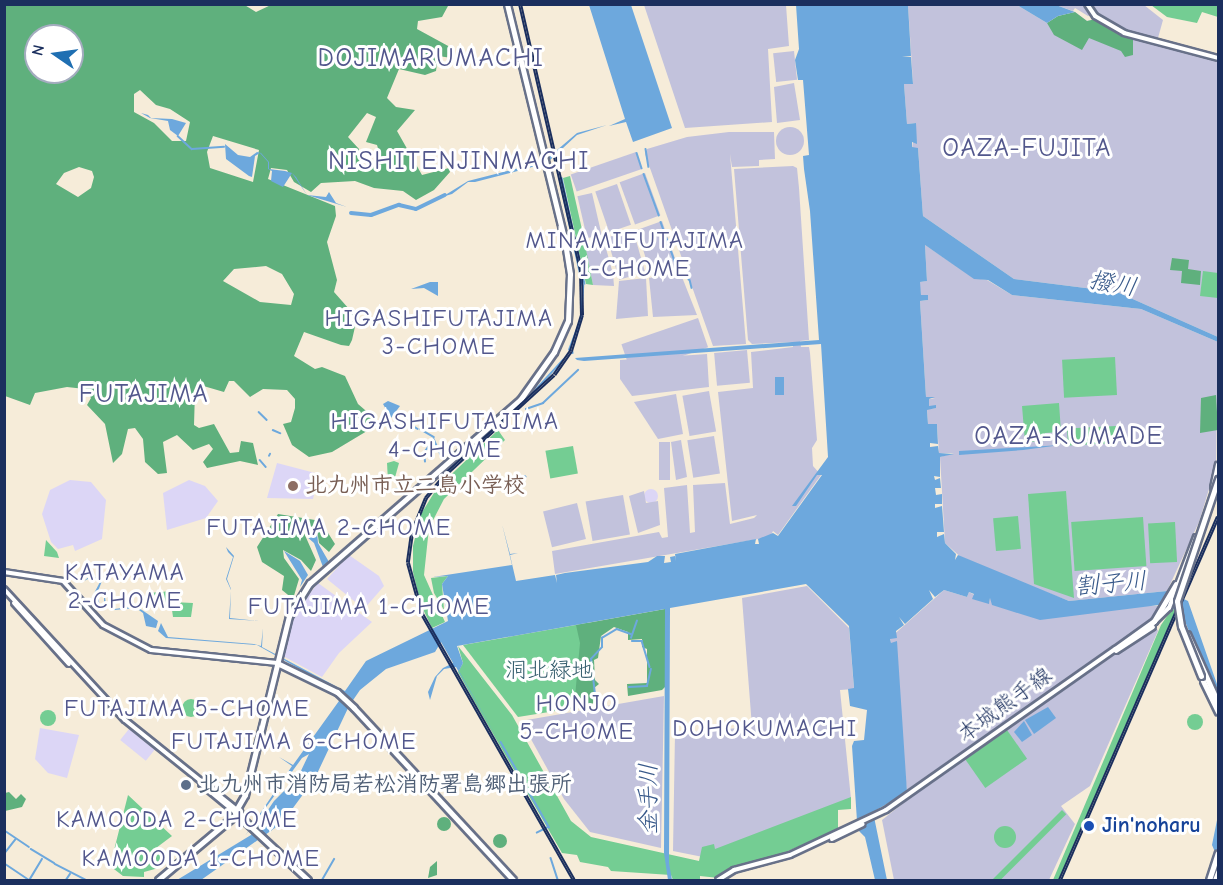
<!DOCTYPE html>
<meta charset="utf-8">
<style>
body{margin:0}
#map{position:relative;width:1223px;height:885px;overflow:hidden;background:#f6ecd9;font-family:"Comic Neue","Klee One",sans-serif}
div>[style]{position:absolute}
.built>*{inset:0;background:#dcd6f6;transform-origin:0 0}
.round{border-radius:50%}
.industrial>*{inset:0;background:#c2c2dc;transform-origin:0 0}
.green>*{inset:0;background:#74cd93;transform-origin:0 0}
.forest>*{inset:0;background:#5fb07d}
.water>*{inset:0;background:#6da8dd;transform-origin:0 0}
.stream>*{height:1.5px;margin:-0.75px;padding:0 0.75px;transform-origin:0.75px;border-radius:0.75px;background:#6da8dd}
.river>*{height:4px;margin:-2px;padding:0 2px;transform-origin:2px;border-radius:2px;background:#6da8dd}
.roads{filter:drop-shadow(2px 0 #687189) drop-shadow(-2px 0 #687189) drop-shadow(0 2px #687189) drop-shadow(0 -2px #687189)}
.secondary>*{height:4px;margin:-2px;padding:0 2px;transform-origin:2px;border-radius:2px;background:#fff}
.primary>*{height:4.5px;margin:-2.25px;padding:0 2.25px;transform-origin:2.25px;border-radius:2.25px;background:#fff}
.highway>*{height:5px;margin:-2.5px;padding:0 2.5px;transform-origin:2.5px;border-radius:2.5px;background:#fff}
.rail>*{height:4px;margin-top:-2px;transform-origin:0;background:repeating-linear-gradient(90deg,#fff 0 4.5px,#1b2f5e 0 9px);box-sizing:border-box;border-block:2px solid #1b2f5e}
.bridges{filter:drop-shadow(2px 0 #687189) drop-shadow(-2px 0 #687189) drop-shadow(0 2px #687189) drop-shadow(0 -2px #687189)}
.highway-bridge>*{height:5px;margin:-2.5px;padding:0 2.5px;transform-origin:2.5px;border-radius:2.5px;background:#fff}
.dots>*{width:16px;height:16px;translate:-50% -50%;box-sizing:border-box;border:3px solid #fff;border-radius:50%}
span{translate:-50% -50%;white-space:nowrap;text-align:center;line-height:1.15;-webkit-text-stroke:6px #fff;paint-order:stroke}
.education-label{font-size:22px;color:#785e54;font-weight:700}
.left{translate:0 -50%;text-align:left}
.park-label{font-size:22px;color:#365e6e}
.street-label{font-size:22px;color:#1b2f5e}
.service-label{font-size:22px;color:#4e5e75;font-weight:700}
.transit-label{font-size:22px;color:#164399;font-weight:700}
.neighbourhood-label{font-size:24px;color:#52578c;letter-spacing:1.5px}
.water-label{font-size:24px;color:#38598a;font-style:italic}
.quarter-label{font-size:26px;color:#52578c;letter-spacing:1.5px}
.frame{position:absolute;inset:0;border:6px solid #1b2f5e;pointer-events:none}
.north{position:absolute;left:24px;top:24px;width:60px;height:60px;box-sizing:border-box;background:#fff;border:2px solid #a4acbf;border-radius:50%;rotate:283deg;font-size:16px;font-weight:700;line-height:24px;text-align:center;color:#1b2f5e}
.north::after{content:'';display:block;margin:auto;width:21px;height:27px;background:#1f6fb2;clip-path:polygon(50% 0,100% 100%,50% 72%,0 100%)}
</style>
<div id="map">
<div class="built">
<div style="clip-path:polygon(277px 463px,319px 474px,313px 499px,267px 498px)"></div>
<div style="clip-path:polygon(70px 480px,91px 482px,106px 500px,102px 539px,75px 551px,73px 545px,58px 549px,51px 542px,42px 514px,50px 490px)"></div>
<div style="clip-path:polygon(189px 480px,205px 486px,218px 501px,206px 518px,167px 530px,163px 493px)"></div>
<div class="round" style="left:644px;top:489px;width:14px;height:14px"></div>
<div style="clip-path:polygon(349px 555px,379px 576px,384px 586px,364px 609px,327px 579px)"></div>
<div style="clip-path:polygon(318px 583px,372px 622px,339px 653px,322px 677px,283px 656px,295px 612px)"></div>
<div style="clip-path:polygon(40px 728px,79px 735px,67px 778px,48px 773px,35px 759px)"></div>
<div style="left:129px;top:729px;width:33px;height:14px;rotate:39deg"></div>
</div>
<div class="industrial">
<div style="clip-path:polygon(644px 5px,786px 5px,789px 46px,768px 49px,772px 122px,685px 128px)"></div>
<div style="clip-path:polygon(908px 5px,1017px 5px,1047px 23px,1075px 12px,1087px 21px,1096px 19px,1135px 38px,1218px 62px,1218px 337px,1117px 292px,1014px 279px,923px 216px,918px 148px,912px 148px,916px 123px,907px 124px,904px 84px,913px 83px)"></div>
<div style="clip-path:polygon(1056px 5px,1144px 5px,1163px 20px,1158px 38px,1126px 30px,1096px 13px,1088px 16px,1075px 8px,1073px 11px)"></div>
<div style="left:794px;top:51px;width:29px;height:21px;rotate:84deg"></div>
<div style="clip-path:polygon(794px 83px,800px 120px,777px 123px,774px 87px)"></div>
<div class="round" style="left:776px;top:127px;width:28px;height:28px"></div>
<div style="clip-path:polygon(729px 132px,774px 132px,775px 159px,759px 160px,759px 166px,732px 167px,730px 154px,746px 344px,713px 346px,645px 154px,647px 149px,687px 137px)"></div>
<div style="left:636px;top:152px;width:18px;height:69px;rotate:71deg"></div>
<div style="clip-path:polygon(793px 166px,797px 168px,799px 188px,809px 340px,800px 341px,801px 347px,809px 347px,810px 353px,817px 440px,812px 448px,813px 466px,821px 475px,778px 535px,773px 531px,770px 537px,555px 574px,552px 551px,659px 532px,662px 538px,668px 537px,664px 488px,687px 485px,690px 533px,695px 532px,693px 485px,725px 483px,730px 524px,754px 518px,757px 515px,732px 521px,718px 392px,753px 388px,751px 352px,793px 347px,793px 342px,752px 344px,748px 340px,734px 169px)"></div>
<div style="left:645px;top:173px;width:45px;height:27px;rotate:70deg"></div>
<div style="left:617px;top:184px;width:43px;height:23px;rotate:71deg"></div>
<div style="left:592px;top:193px;width:43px;height:15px;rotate:77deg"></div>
<div style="clip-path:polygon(662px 221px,678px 267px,650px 272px,637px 230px)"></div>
<div style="left:633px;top:230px;width:44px;height:27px;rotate:74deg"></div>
<div style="clip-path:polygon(604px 241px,613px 274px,614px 286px,593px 285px,585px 246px)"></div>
<div style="clip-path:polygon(925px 245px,974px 278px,987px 280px,1012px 295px,1141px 309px,1218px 342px,1216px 466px,1199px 522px,1167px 591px,1069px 601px,964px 560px,945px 543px,940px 457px,954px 453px,939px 453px,937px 424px,928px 424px,927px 409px,936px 408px,929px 407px,929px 399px,935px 399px,926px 397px,920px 301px,928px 300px,921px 296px,919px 282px,927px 281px)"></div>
<div style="clip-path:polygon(680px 272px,697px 315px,653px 317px,649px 278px)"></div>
<div style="clip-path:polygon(646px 278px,648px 316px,616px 319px,619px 281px)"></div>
<div style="left:698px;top:318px;width:31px;height:81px;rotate:71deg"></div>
<div style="left:747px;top:350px;width:33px;height:33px;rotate:85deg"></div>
<div style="clip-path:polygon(707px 354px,709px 387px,632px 396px,620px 379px,620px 360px)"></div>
<div style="left:709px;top:391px;width:41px;height:27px;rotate:80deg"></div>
<div style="clip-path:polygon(676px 394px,683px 434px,658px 439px,634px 402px)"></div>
<div style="left:714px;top:436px;width:38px;height:27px;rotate:81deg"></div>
<div style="clip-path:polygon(681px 440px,687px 477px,676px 480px,671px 442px)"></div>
<div style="left:659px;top:442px;width:11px;height:38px"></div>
<div style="clip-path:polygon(644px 491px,646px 503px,658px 501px,660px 525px,638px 533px,629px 496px)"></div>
<div style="left:623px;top:495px;width:40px;height:38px;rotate:80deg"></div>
<div style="left:577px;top:503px;width:37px;height:35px;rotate:76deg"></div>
<div style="clip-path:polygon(807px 586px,849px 628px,854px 689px,840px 690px,851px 799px,715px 850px,702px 847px,703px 857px,673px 851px,675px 733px,752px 727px,742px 598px)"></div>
<div style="clip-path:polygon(944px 590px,967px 597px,969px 592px,989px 603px,990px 598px,994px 600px,992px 605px,1163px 606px,1152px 619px,1158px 631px,1090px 786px,1061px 806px,1075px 824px,1049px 880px,894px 880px,882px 820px,911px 797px,907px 792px,890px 638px)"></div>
<div style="clip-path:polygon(664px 696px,661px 848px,590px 832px,564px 799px,521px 721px)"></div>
</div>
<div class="green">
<div style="clip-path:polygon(1151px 5px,1218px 5px,1218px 17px,1202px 12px,1197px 23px,1167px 17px)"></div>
<div style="clip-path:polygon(570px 176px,583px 234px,593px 285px,586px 284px,563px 178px)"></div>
<div style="clip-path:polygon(1203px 271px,1218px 273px,1218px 298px,1200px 296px)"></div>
<div style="left:1115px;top:357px;width:38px;height:53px;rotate:87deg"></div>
<div style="clip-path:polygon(1059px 403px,1061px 432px,1045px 433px,1045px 441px,1025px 442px,1022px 406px)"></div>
<div style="left:1116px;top:426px;width:17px;height:49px;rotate:87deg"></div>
<div style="clip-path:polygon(498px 430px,505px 440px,444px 499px,429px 528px,424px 575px,445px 622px,432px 628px,421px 605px,413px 572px,413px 546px,421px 514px,437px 488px)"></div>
<div style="left:573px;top:446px;width:28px;height:28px;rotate:80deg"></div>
<div style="clip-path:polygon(394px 461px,399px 463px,394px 481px,388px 481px,387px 463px)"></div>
<div style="clip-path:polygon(1066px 491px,1074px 598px,1034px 584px,1028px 494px)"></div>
<div style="left:1018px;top:516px;width:33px;height:25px;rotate:85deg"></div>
<div style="left:1143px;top:517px;width:49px;height:72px;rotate:86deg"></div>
<div style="left:1175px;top:522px;width:40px;height:27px;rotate:87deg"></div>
<div style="clip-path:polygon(46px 540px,57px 552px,59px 558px,44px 556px)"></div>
<div style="clip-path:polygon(448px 576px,442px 584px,444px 610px,434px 593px,431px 578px)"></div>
<div style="clip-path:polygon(172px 591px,172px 602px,193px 603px,191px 617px,173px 617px,171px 603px,148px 604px,148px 593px)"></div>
<div style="clip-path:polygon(1172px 609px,1176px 610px,1059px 880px,1053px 880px,1161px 625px)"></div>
<div style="clip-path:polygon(587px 623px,592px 704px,574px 708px,518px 717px,463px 645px)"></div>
<div style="clip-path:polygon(458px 646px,512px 715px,571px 821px,591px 837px,699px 861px,702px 847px,714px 844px,715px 849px,851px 797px,851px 809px,838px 810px,838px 830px,776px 856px,729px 868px,719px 878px,700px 876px,700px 880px,673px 880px,671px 875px,611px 871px,608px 867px,580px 862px,577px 855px,562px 853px,474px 701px,458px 672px,463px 663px)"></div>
<div class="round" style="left:182px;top:699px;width:18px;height:18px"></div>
<div class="round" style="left:40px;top:710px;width:16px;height:16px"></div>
<div class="round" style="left:1187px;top:714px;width:16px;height:16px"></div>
<div style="left:1007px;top:730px;width:35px;height:51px;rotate:55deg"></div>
<div style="clip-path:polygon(128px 795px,172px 836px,156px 848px,164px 860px,155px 869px,144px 872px,144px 877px,123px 876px,110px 866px)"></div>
<div style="left:1062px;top:810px;width:6px;height:116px;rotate:45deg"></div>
<div class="round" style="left:994px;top:826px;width:22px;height:22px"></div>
</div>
<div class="forest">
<div style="clip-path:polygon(evenodd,243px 4px,256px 12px,273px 4px,448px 6px,442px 17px,418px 21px,417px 29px,450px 47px,452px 58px,438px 56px,436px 71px,425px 75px,399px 69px,387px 98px,396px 107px,415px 110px,397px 131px,422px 175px,449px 168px,450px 172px,434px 190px,416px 200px,403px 191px,374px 188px,355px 181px,321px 183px,311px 192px,294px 182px,287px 170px,271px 168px,268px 179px,335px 206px,336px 216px,327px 242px,337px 280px,334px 292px,357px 318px,352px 340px,349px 346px,341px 345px,304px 332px,294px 356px,315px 369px,322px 367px,345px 376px,358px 404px,372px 416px,367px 431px,332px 452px,309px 457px,292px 445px,283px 424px,291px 422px,295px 408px,295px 399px,287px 390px,263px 389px,250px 397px,234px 381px,229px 381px,224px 392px,200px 385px,195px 392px,194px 425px,199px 428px,214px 424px,230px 453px,239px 452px,241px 441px,253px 443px,258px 465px,240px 461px,207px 468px,203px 462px,213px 449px,209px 444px,193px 450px,177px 435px,163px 442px,167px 473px,158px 474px,145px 462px,143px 439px,135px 428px,128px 429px,122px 454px,113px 463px,105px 424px,87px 405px,91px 398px,85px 389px,67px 387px,35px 393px,30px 405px,5px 396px,4px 5px,243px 4px,36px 36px,72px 36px,72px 72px,36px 72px,36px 36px,243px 4px,140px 90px,156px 105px,170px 109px,190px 122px,186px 141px,172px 141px,154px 123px,134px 112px,134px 94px,140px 90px,243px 4px,367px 113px,376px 117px,366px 142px,377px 145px,382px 162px,369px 161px,364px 170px,360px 168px,359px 149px,348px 137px,367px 113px,243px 4px,213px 136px,259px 150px,253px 182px,210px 168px,207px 152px,213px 136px,243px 4px,79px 167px,92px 171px,94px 177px,91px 188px,78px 197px,56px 184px,64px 173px,79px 167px,243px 4px,266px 266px,282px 274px,294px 294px,291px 305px,260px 302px,223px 281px,234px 269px,266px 266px)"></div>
<div style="clip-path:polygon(1075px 12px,1087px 21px,1096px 19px,1133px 37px,1133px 55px,1125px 57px,1121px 51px,1089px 38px,1082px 50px,1054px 35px,1047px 23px,1058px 16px)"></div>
<div style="clip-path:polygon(1172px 258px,1189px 260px,1188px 269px,1201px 271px,1200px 285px,1181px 283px,1182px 271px,1170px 270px)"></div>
<div style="clip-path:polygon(1216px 395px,1218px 430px,1200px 433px,1201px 398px)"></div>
<div style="clip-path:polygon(278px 514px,315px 520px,323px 525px,335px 544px,329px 552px,319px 543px,317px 530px,304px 533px,316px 560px,311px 571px,301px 560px,283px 550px,284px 558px,299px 579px,293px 599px,282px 590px,284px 576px,262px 562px,257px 547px)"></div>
<div style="clip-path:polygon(665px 609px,666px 686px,662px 690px,628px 696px,627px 684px,647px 683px,647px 649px,642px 647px,642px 639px,628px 640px,628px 632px,614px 627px,601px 636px,598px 658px,594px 660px,595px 680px,599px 684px,594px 688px,595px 703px,574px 707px,580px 643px,576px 625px)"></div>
<div style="clip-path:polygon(9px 792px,16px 799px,21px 794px,26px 799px,22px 807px,5px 811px,5px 793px)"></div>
<div class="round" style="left:437px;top:817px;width:14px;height:14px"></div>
<div class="round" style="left:493px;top:834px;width:14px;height:14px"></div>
<div style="clip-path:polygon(437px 861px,437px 875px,428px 878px,430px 867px)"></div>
</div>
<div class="water">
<div style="clip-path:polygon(589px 5px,631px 5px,672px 128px,633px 142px,626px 122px,609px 126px,625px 119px)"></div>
<div style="clip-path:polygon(796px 5px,908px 5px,911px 56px,902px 57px,911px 57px,913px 84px,904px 84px,907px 124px,916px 123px,917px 144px,912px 142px,912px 147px,918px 148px,923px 216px,1014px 279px,1117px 292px,1218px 337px,1218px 342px,1141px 309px,1012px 295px,988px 280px,974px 279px,925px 245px,927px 281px,920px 282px,921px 295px,928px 295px,928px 300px,920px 301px,926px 397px,935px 397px,929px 399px,929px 406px,936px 405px,936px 408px,927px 410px,928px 424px,937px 424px,938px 444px,930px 443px,930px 447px,938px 446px,939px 453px,954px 454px,940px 457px,940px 477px,934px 476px,935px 480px,940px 478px,941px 488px,935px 488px,936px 495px,942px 494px,942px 504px,935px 504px,935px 508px,942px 506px,944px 532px,937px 532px,937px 537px,944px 534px,945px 543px,956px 554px,955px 560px,958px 555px,1069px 601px,1167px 591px,1188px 601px,1218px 687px,1218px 705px,1181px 611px,1159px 605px,1040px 620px,992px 605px,990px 598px,989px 604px,972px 599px,974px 594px,969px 592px,967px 597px,944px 590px,935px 597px,929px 590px,933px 599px,905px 624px,899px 617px,904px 625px,896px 631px,897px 638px,890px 639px,891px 643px,897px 641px,907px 792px,873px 812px,887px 880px,875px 880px,865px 837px,859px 831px,857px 821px,852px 746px,854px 741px,864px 740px,867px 710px,850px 706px,848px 689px,854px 688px,849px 626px,806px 584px,670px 608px,669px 863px,672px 880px,668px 880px,664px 853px,665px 609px,457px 646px,463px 663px,459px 671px,500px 743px,456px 667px,444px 669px,437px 676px,430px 700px,428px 692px,435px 677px,443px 668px,453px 663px,441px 642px,435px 652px,386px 669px,360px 690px,349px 706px,315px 778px,282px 823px,201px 880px,177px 880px,251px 835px,274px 801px,298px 777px,309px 754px,302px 758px,245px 836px,292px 766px,279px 757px,293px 765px,344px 694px,257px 645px,166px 638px,158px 631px,161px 623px,168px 637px,254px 644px,261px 646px,263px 628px,259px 621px,229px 619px,231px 590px,226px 579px,233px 557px,228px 552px,226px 547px,234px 556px,227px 579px,231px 589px,230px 618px,259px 621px,263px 628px,262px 647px,345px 691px,366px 661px,448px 621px,442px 584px,448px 576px,433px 577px,512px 565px,502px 524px,510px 554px,518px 553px,510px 555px,516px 581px,555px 575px,557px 583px,556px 575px,565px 573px,648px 562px,657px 556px,665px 556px,664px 563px,671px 562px,670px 557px,675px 556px,676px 561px,675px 554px,756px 539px,755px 544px,759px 544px,758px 539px,773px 533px,778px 536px,822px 475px,817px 475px,796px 506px,792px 506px,828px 457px,821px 344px,584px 361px,577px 360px,575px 358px,819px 340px,810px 211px,804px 169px,803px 156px,809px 155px,803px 80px,798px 80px,795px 60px,799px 49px)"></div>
<div style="clip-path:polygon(1017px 5px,1056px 5px,1075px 12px,1058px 16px,1047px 23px)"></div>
<div style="clip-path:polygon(141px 113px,148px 115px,151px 118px,172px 119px,186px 123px,178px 136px,170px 130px,168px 121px,150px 118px)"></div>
<div style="clip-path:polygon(607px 125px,577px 135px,549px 161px,529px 168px,475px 182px,468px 182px,452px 194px,442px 197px,468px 181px,543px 162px,577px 133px)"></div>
<div style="clip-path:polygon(225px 144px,238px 155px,250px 157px,257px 152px,261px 153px,269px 162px,269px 169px,285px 171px,292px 173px,296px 177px,307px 195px,326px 197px,329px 192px,336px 203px,347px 207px,307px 195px,292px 173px,283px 187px,271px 181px,272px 171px,268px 169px,268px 162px,260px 153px,255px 156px,252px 177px,249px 176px,226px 159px)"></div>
<div style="clip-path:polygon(430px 282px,438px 282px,438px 296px,424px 288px,411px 289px)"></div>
<div style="left:775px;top:377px;width:9px;height:18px"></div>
<div style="clip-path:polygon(388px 401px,400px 406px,391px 418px,383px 404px)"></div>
<div style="clip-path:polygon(1061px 445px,1023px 450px,959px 455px,959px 451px)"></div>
<div style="clip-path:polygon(317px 532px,318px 543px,329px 562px,323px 567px,314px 543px,306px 536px)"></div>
<div style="clip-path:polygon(284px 551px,300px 561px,308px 575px,300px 587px,302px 580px)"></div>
<div style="clip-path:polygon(91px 575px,102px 581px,98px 591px,100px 611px,91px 599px,100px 582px,92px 577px,84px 581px)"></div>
<div style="clip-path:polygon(104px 590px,106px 604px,114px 609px,130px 607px,137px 607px,142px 610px,158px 621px,156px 628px,146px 626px,143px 613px,136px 608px,114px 610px,104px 605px)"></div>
<div style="clip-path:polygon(1048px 707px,1056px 718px,1034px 734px,1025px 720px)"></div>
<div style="clip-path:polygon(1024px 721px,1032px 735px,1022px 742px,1014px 732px)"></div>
<div style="clip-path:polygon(1218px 815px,1217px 844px,1218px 859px,1212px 845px)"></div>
</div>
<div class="stream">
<div style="left:178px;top:136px;width:19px;rotate:43deg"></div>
<div style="left:192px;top:149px;width:32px;rotate:-4deg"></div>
<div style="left:646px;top:149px;width:18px;rotate:81deg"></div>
<div style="left:637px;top:153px;width:16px;rotate:72deg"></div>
<div style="left:644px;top:174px;width:44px;rotate:69.9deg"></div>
<div style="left:562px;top:178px;width:108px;rotate:77.8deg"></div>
<div style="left:560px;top:179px;width:108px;rotate:77.8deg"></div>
<div style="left:661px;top:222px;width:48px;rotate:70.4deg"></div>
<div style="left:685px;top:267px;width:13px;rotate:72deg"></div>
<div style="left:690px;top:280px;width:8px;rotate:76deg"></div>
<div style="left:569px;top:350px;width:34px;rotate:-69deg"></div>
<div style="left:581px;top:318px;width:32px;rotate:-86deg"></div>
<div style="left:573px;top:352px;width:1px;rotate:90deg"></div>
<div style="left:530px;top:396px;width:49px;rotate:-47.5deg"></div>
<div style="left:526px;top:409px;width:18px;rotate:-19deg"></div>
<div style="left:543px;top:403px;width:48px;rotate:-43.3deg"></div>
<div style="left:259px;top:412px;width:11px;rotate:45deg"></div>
<div style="left:398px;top:423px;width:8px;rotate:40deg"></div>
<div style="left:404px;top:428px;width:7px;rotate:-34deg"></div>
<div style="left:410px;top:424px;width:9px;rotate:32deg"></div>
<div style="left:420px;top:429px;width:16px;rotate:30deg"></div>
<div style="left:273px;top:430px;width:8px;rotate:23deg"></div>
<div style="left:434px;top:439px;width:20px;rotate:66deg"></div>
<div style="left:269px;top:456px;width:2px;rotate:-63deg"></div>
<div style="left:260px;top:460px;width:9px;rotate:49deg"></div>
<div style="left:425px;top:462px;width:9px;rotate:-96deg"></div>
<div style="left:424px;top:453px;width:12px;rotate:-55deg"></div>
<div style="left:525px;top:476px;width:1px;rotate:45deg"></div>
<div style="left:395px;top:489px;width:2px"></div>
<div style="left:405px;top:489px;width:10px"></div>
<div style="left:631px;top:638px;width:18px;rotate:-71deg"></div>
<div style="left:632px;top:641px;width:10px"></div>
<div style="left:642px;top:641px;width:27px;rotate:73deg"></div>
<div style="left:629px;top:687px;width:18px;rotate:-3deg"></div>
<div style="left:647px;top:686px;width:17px;rotate:-77deg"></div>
<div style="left:596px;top:704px;width:45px;rotate:-96.3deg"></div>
<div style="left:591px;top:659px;width:16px;rotate:-47deg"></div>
<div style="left:602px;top:647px;width:9px;rotate:-90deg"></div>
<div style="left:602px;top:638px;width:17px;rotate:-31deg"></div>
<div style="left:617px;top:629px;width:15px;rotate:20deg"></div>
<div style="left:501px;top:742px;width:98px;rotate:60.5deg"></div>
<div style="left:549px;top:827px;width:13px;rotate:153deg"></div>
<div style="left:4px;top:830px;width:30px;rotate:34deg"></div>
<div style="left:31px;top:849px;width:27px;rotate:31deg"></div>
<div style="left:4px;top:854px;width:18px;rotate:-52deg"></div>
<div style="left:551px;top:858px;width:23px;rotate:72deg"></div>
<div style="left:4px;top:863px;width:30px;rotate:34deg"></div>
<div style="left:55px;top:864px;width:35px;rotate:27deg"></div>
<div style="left:30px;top:879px;width:23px;rotate:-59deg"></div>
<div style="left:66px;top:880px;width:7px;rotate:-56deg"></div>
<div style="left:322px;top:880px;width:24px;rotate:-60deg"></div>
</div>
<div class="river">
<div style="left:351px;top:213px;width:20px;rotate:6deg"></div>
<div style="left:371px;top:215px;width:30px;rotate:-20deg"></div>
<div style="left:399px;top:205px;width:17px;rotate:13deg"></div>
<div style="left:416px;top:209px;width:32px;rotate:-26deg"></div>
</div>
<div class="roads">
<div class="secondary">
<div style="left:1087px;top:4px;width:14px;rotate:56deg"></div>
<div style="left:1095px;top:16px;width:34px;rotate:30deg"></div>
<div style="left:1124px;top:33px;width:97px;rotate:14.9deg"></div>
<div style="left:1213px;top:488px;width:24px;rotate:-78deg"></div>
<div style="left:4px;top:572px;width:60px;rotate:8.7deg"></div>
<div style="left:63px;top:581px;width:59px;rotate:47.7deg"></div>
<div style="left:103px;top:625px;width:54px;rotate:27.5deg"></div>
<div style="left:151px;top:650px;width:127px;rotate:5.9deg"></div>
<div style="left:4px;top:589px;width:178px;rotate:47.3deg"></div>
<div style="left:125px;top:720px;width:145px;rotate:38.8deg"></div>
<div style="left:14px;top:603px;width:82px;rotate:48deg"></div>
<div style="left:1149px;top:627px;width:28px;rotate:-44deg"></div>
<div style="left:1169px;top:608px;width:76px;rotate:-69.2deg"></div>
<div style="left:1116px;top:651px;width:44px;rotate:-33deg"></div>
<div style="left:201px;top:784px;width:44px;rotate:39.5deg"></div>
<div style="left:832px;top:839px;width:34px;rotate:-26deg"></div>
<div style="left:718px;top:880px;width:19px;rotate:-32deg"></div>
<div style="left:734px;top:870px;width:58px;rotate:-15deg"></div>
<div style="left:790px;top:855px;width:106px;rotate:-25.1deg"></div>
<div style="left:886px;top:810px;width:280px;rotate:-35.1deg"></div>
</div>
<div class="primary">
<div style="left:158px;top:880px;width:106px;rotate:-40deg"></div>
</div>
<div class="highway">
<div style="left:1187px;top:634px;width:76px;rotate:65.8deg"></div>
<div style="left:1115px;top:649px;width:48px;rotate:-35.7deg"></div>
<div style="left:1154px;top:621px;width:43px;rotate:-59.3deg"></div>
<div style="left:277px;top:663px;width:67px;rotate:25.8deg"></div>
<div style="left:337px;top:692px;width:23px;rotate:43deg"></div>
<div style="left:354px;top:708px;width:234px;rotate:47.2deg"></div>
<div style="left:1203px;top:681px;width:34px;rotate:64deg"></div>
<div style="left:308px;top:880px;width:100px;rotate:-137deg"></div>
<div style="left:235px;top:812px;width:20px;rotate:-60deg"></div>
<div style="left:245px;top:795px;width:184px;rotate:-76.2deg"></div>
<div style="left:289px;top:616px;width:39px;rotate:-58deg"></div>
<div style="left:310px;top:583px;width:279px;rotate:-41.1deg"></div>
<div style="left:520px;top:400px;width:59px;rotate:-54.7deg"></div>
<div style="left:554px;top:352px;width:34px;rotate:-66deg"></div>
<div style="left:568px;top:321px;width:47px;rotate:-87.6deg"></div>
<div style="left:570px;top:274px;width:32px;rotate:-99deg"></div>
<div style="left:565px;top:242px;width:245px;rotate:-103.7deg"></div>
<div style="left:1209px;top:880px;width:28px;rotate:-72deg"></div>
<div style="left:1215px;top:880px;width:9px;rotate:-69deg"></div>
</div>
</div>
<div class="rail">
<div style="left:520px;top:4px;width:274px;rotate:77.1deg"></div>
<div style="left:581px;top:271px;width:44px;rotate:88.7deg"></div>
<div style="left:582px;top:315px;width:38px;rotate:107deg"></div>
<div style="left:571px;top:351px;width:29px;rotate:125deg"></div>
<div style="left:554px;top:375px;width:145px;rotate:137.5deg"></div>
<div style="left:447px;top:473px;width:33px;rotate:130deg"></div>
<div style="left:426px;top:498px;width:38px;rotate:112deg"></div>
<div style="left:412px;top:533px;width:30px;rotate:98deg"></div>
<div style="left:408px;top:563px;width:53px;rotate:74.6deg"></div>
<div style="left:422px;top:614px;width:306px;rotate:60.3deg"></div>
<div style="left:1060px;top:880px;width:396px;rotate:-66.5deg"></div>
</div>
<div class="bridges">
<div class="highway-bridge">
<div style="left:1201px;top:676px;width:54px;rotate:-111.8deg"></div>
<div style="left:1181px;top:626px;width:25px;rotate:-99deg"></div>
<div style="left:1177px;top:601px;width:129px;rotate:-71.4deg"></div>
</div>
</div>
<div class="dots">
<div style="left:293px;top:486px;background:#8d6e63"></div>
<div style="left:186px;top:785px;background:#5c6f8a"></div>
<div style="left:1089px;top:826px;background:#1a4fb4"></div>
</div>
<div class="education-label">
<span class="left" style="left:305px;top:486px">北九州市立二島小学校</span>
</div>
<div class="park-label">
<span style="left:549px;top:671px">洞北緑地</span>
</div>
<div class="street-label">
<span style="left:1005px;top:705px;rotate:-36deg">本城熊手線</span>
</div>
<div class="service-label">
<span class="left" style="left:198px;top:785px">北九州市消防局若松消防署島郷出張所</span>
</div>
<div class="transit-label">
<span class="left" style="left:1102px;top:826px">Jin'noharu</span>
</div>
<div class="neighbourhood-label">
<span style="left:635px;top:255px">MINAMIFUTAJIMA<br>1-CHOME</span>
<span style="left:439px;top:333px">HIGASHIFUTAJIMA<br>3-CHOME</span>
<span style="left:445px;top:436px">HIGASHIFUTAJIMA<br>4-CHOME</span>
<span style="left:329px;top:528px">FUTAJIMA 2-CHOME</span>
<span style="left:125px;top:587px">KATAYAMA<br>2-CHOME</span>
<span style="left:369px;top:607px">FUTAJIMA 1-CHOME</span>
<span style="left:577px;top:718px">HONJO<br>5-CHOME</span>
<span style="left:187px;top:709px">FUTAJIMA 5-CHOME</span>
<span style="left:765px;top:729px">DOHOKUMACHI</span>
<span style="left:294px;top:742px">FUTAJIMA 6-CHOME</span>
<span style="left:177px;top:820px">KAMOODA 2-CHOME</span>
<span style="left:201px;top:859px">KAMOODA 1-CHOME</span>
</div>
<div class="water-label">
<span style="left:1113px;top:284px;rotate:10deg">撥川</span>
<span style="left:1111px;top:584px;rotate:-5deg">割子川</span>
<span style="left:649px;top:799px;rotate:-90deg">金手川</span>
</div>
<div class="quarter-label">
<span style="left:431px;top:59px">DOJIMARUMACHI</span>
<span style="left:1027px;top:149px">OAZA-FUJITA</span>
<span style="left:459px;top:162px">NISHITENJINMACHI</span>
<span style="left:144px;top:395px">FUTAJIMA</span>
<span style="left:1069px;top:437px">OAZA-KUMADE</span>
</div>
<div class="frame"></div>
<div class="north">N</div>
</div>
